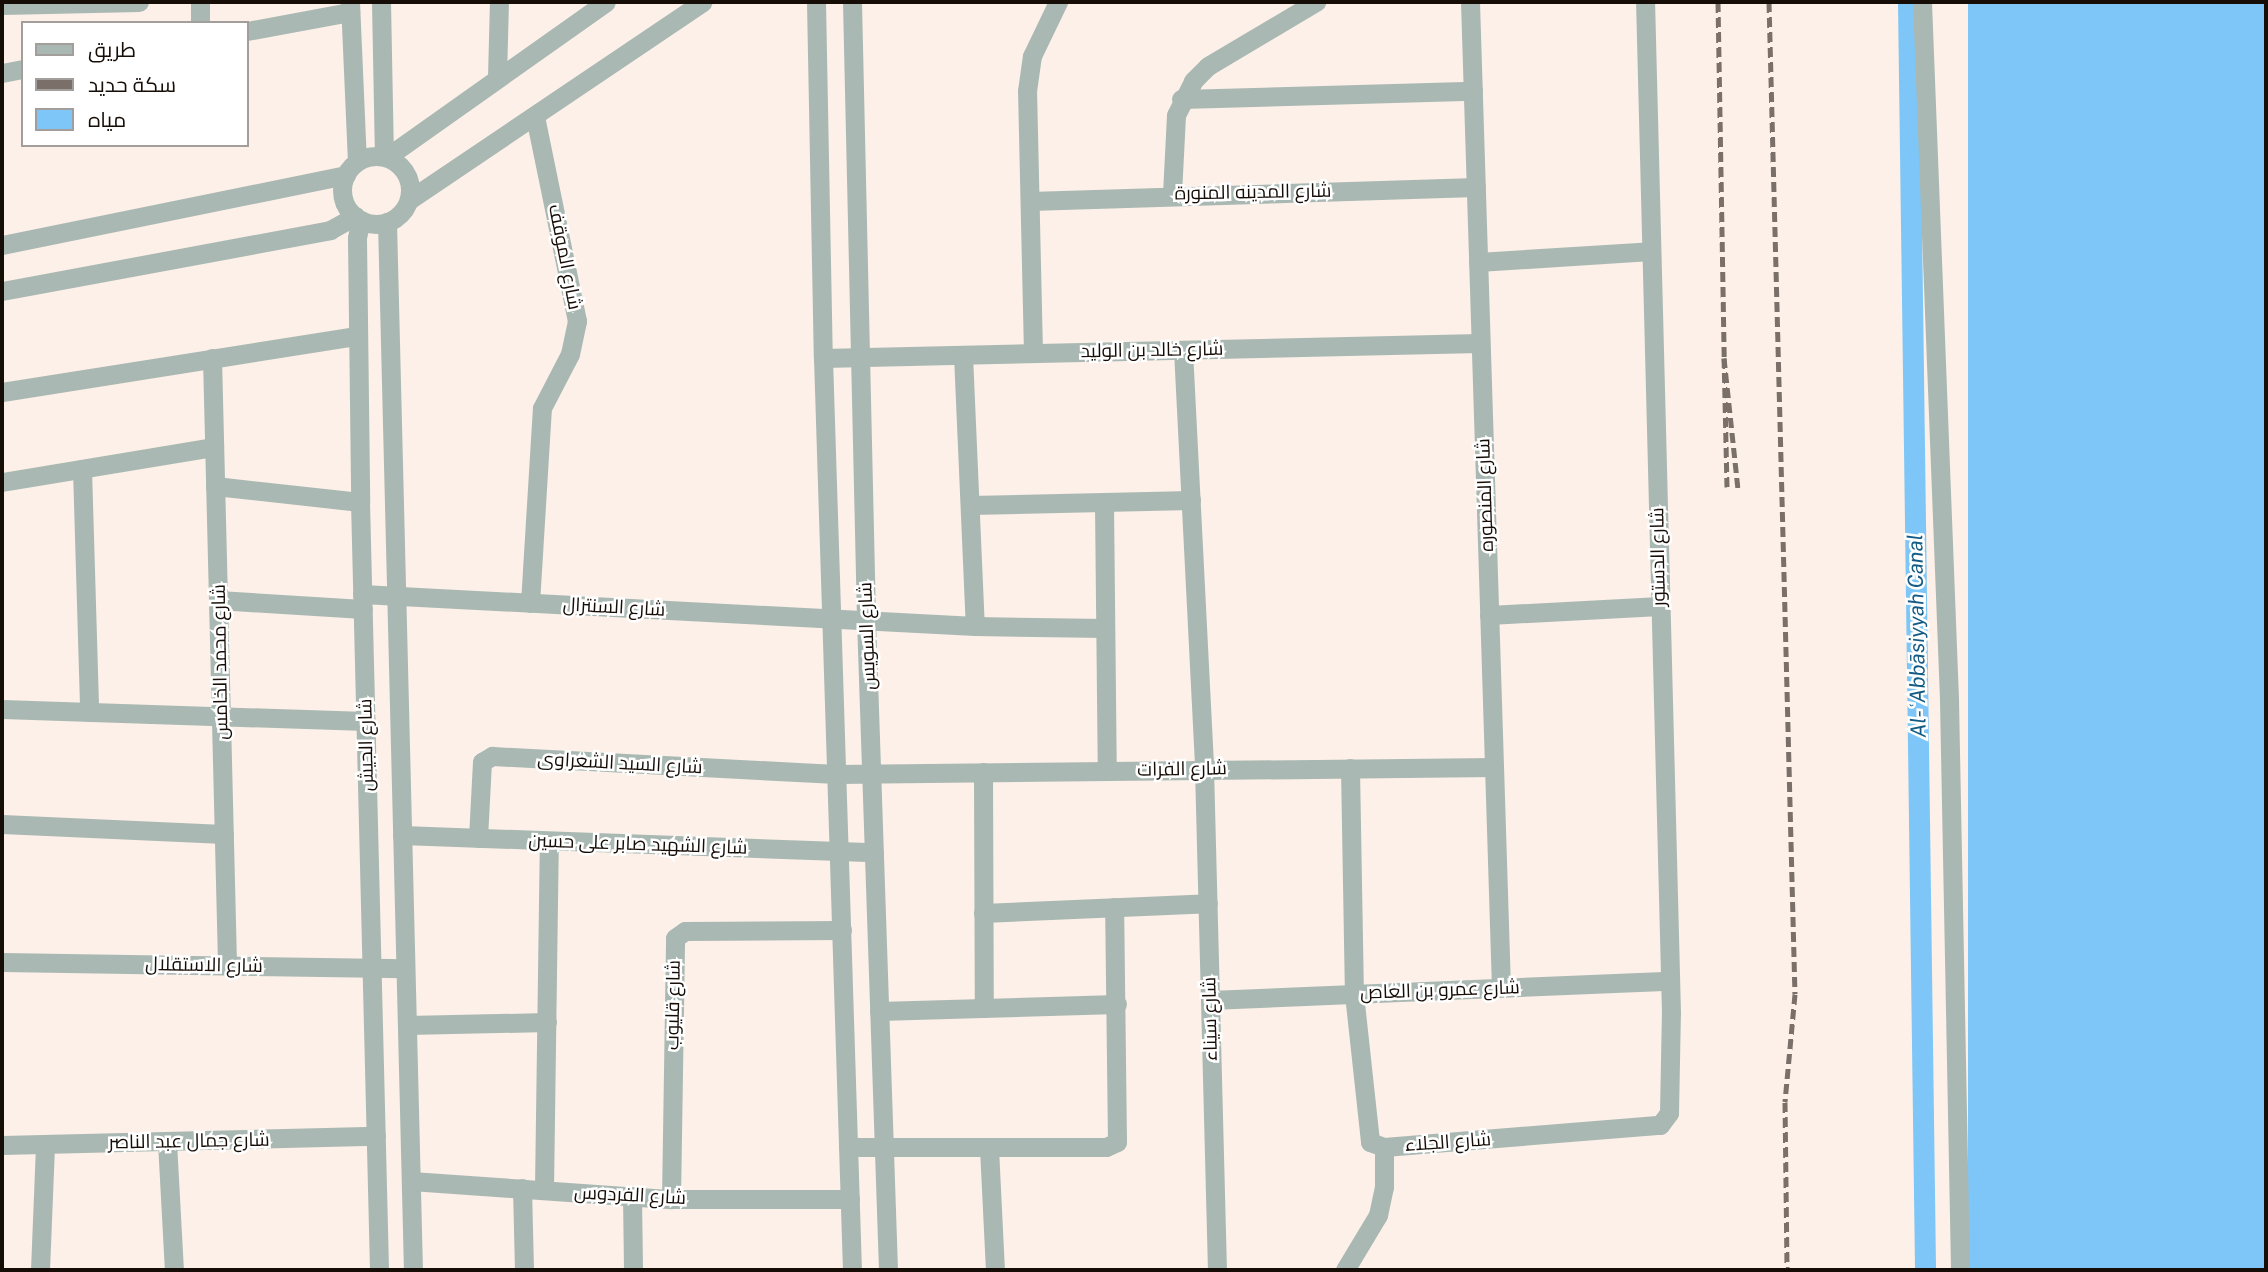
<!DOCTYPE html>
<meta charset="utf-8">
<style>
body{margin:0}
#map{position:relative;width:2268px;height:1272px;overflow:hidden;background:#fcf0e8;font-family:"Public Sans",Cairo,sans-serif}
div>[style]{position:absolute}
.water>*{inset:0;background:#7dc6f7;transform-origin:0 0}
.canal>*{height:21px;margin:-10.5px;padding:0 10.5px;transform-origin:10.5px;border-radius:10.5px;background:#7dc6f7}
.minor>*{height:19px;margin:-9.5px;padding:0 9.5px;transform-origin:9.5px;border-radius:9.5px;background:#a9b8b2}
.minor>.ring{margin:-9.5px;padding:0;box-sizing:content-box;background:none;border:19px solid #a9b8b2;border-radius:50%}
.rail>*{height:5px;margin-top:-2.5px;transform-origin:0;background:repeating-linear-gradient(90deg,#7a7069 0 10px,transparent 0 15px)}
span{translate:-50% -50%;white-space:nowrap;text-align:center;line-height:1.15;-webkit-text-stroke:5px #fff;paint-order:stroke}
.street-label{font-size:19px;color:#160d07}
.water-label{font-size:21px;color:#145c85;font-style:italic}
.frame{position:absolute;inset:0;border:4px solid #160d07;pointer-events:none}
.legend{position:absolute;left:21px;top:21px;width:228px;height:126px;box-sizing:border-box;background:#fff;border:2px solid #a29e9c;margin:0;padding:9px 12px;list-style:none;font-size:21px;color:#160d07}
.legend li{display:flex;align-items:center;gap:14px;height:35px}
.legend b{width:35px;border:2px solid #a29e9c}
</style>
<div id="map">
<div class="water">
<div style="left:1968px;top:2px;width:298px;height:1268px"></div>
</div>
<div class="canal">
<div style="left:1908px;top:2px;width:1268px;rotate:89.23deg"></div>
</div>
<div class="minor">
<div style="left:350px;top:2px;width:160px;rotate:87.5deg"></div>
<div style="left:381px;top:2px;width:154px;rotate:88.9deg"></div>
<div style="left:816px;top:2px;width:356px;rotate:88.9deg"></div>
<div style="left:823px;top:358px;width:912px;rotate:88.18deg"></div>
<div style="left:852px;top:2px;width:618px;rotate:88.7deg"></div>
<div style="left:866px;top:620px;width:650px;rotate:88.06deg"></div>
<div style="left:1470px;top:2px;width:986px;rotate:88.2deg"></div>
<div style="left:1922px;top:2px;width:699px;rotate:87.78deg"></div>
<div style="left:1949px;top:700px;width:570px;rotate:88.89deg"></div>
<div style="left:2px;top:5px;width:137px;rotate:-1.3deg"></div>
<div style="left:200px;top:23px;width:21px;rotate:-90deg"></div>
<div style="left:247px;top:31px;width:105px;rotate:-10.5deg"></div>
<div style="left:2px;top:73px;width:21px;rotate:-11deg"></div>
<div style="left:497px;top:77px;width:75px;rotate:-88.5deg"></div>
<div style="left:1181px;top:99px;width:292px;rotate:-1.6deg"></div>
<div class="ring" style="left:342px;top:156px;width:49px;height:49px"></div>
<div style="left:387px;top:157px;width:268px;rotate:-35.3deg"></div>
<div style="left:1172px;top:194px;width:79px;rotate:-87.1deg"></div>
<div style="left:1176px;top:115px;width:38px;rotate:-63deg"></div>
<div style="left:1193px;top:81px;width:21px;rotate:-45deg"></div>
<div style="left:1208px;top:66px;width:126px;rotate:-30.7deg"></div>
<div style="left:409px;top:200px;width:354px;rotate:-34deg"></div>
<div style="left:1030px;top:201px;width:446px;rotate:-1.8deg"></div>
<div style="left:361px;top:220px;width:18px;rotate:103deg"></div>
<div style="left:357px;top:238px;width:264px;rotate:89.3deg"></div>
<div style="left:360px;top:502px;width:768px;rotate:88.58deg"></div>
<div style="left:387px;top:222px;width:1048px;rotate:88.58deg"></div>
<div style="left:2px;top:245px;width:351px;rotate:-11.5deg"></div>
<div style="left:1478px;top:262px;width:173px;rotate:-3.6deg"></div>
<div style="left:2px;top:291px;width:334px;rotate:-10.5deg"></div>
<div style="left:330px;top:230px;width:29px;rotate:-29deg"></div>
<div style="left:1183px;top:350px;width:419px;rotate:87.1deg"></div>
<div style="left:1204px;top:768px;width:502px;rotate:88.52deg"></div>
<div style="left:1033px;top:353px;width:262px;rotate:-91.3deg"></div>
<div style="left:1027px;top:91px;width:35px;rotate:-82deg"></div>
<div style="left:1032px;top:56px;width:60px;rotate:-64.3deg"></div>
<div style="left:963px;top:355px;width:271px;rotate:87.5deg"></div>
<div style="left:212px;top:358px;width:607px;rotate:88.58deg"></div>
<div style="left:823px;top:358px;width:657px;rotate:-1.31deg"></div>
<div style="left:2px;top:392px;width:359px;rotate:-9deg"></div>
<div style="left:82px;top:469px;width:243px;rotate:88.3deg"></div>
<div style="left:2px;top:482px;width:215px;rotate:-9.4deg"></div>
<div style="left:215px;top:486px;width:146px;rotate:6.3deg"></div>
<div style="left:1104px;top:504px;width:266px;rotate:89.4deg"></div>
<div style="left:970px;top:505px;width:221px;rotate:-1.3deg"></div>
<div style="left:362px;top:594px;width:614px;rotate:2.99deg"></div>
<div style="left:975px;top:626px;width:130px;rotate:0.9deg"></div>
<div style="left:218px;top:600px;width:145px;rotate:3.6deg"></div>
<div style="left:530px;top:603px;width:195px;rotate:-86.5deg"></div>
<div style="left:542px;top:408px;width:61px;rotate:-62.6deg"></div>
<div style="left:570px;top:354px;width:34px;rotate:-78deg"></div>
<div style="left:577px;top:321px;width:209px;rotate:-101.6deg"></div>
<div style="left:1489px;top:615px;width:171px;rotate:-3deg"></div>
<div style="left:2px;top:709px;width:364px;rotate:1.9deg"></div>
<div style="left:1350px;top:768px;width:226px;rotate:89deg"></div>
<div style="left:1354px;top:994px;width:149px;rotate:83.8deg"></div>
<div style="left:1370px;top:1142px;width:15px;rotate:20deg"></div>
<div style="left:1384px;top:1147px;width:277px;rotate:-4.6deg"></div>
<div style="left:1660px;top:1125px;width:15px;rotate:-53deg"></div>
<div style="left:1669px;top:1113px;width:100px;rotate:-88.9deg"></div>
<div style="left:1671px;top:1013px;width:1011px;rotate:-91.47deg"></div>
<div style="left:983px;top:772px;width:236px;rotate:89.8deg"></div>
<div style="left:2px;top:824px;width:222px;rotate:2.6deg"></div>
<div style="left:402px;top:835px;width:472px;rotate:2.1deg"></div>
<div style="left:478px;top:838px;width:76px;rotate:-87deg"></div>
<div style="left:482px;top:762px;width:12px;rotate:-31deg"></div>
<div style="left:492px;top:756px;width:345px;rotate:3deg"></div>
<div style="left:837px;top:774px;width:657px;rotate:-0.61deg"></div>
<div style="left:983px;top:913px;width:225px;rotate:-2.5deg"></div>
<div style="left:2px;top:962px;width:403px;rotate:0.9deg"></div>
<div style="left:1210px;top:1000px;width:460px;rotate:-2.4deg"></div>
<div style="left:879px;top:1011px;width:238px;rotate:-1.7deg"></div>
<div style="left:407px;top:1025px;width:140px;rotate:-1.2deg"></div>
<div style="left:167px;top:1142px;width:128px;rotate:86.9deg"></div>
<div style="left:2px;top:1145px;width:374px;rotate:-1.4deg"></div>
<div style="left:848px;top:1147px;width:258px"></div>
<div style="left:1106px;top:1147px;width:12px;rotate:-24deg"></div>
<div style="left:1117px;top:1142px;width:235px;rotate:-90.7deg"></div>
<div style="left:989px;top:1148px;width:122px;rotate:87.2deg"></div>
<div style="left:411px;top:1181px;width:261px;rotate:4deg"></div>
<div style="left:671px;top:1199px;width:179px"></div>
<div style="left:522px;top:1188px;width:82px;rotate:88.6deg"></div>
<div style="left:544px;top:1189px;width:348px;rotate:-89.2deg"></div>
<div style="left:632px;top:1196px;width:74px;rotate:89.2deg"></div>
<div style="left:671px;top:1199px;width:261px;rotate:-89.1deg"></div>
<div style="left:675px;top:938px;width:12px;rotate:-35deg"></div>
<div style="left:685px;top:931px;width:157px;rotate:-0.4deg"></div>
<div style="left:40px;top:1270px;width:125px;rotate:-87.7deg"></div>
<div style="left:1345px;top:1270px;width:64px;rotate:-59deg"></div>
<div style="left:1378px;top:1215px;width:29px;rotate:-78deg"></div>
<div style="left:1384px;top:1187px;width:40px;rotate:-90deg"></div>
</div>
<div class="rail">
<div style="left:1718px;top:2px;width:356px;rotate:89deg"></div>
<div style="left:1769px;top:2px;width:992px;rotate:88.5deg"></div>
<div style="left:1795px;top:994px;width:108px;rotate:95.3deg"></div>
<div style="left:1785px;top:1102px;width:168px;rotate:89.3deg"></div>
<div style="left:1727px;top:487px;width:129px;rotate:-91.3deg"></div>
<div style="left:1724px;top:358px;width:133px;rotate:83.9deg"></div>
</div>
<div class="street-label">
<span style="left:1253px;top:192px;rotate:-1deg">شارع المدينه المنورة</span>
<span style="left:565px;top:257px;rotate:79deg">شارع الموقف</span>
<span style="left:1152px;top:350px;rotate:-1deg">شارع خالد بن الوليد</span>
<span style="left:1485px;top:495px;rotate:-92deg">شارع المنصوره</span>
<span style="left:1658px;top:557px;rotate:-91deg">شارع الدستور</span>
<span style="left:614px;top:607px;rotate:3deg">شارع السنترال</span>
<span style="left:867px;top:636px;rotate:-92deg">شارع السويس</span>
<span style="left:220px;top:662px;rotate:-91deg">شارع محمد الخامس</span>
<span style="left:366px;top:745px;rotate:-91deg">شارع الجيش</span>
<span style="left:620px;top:763px;rotate:3deg">شارع السيد الشعراوى</span>
<span style="left:1182px;top:769px;rotate:-1deg">شارع الفرات</span>
<span style="left:638px;top:844px;rotate:2deg">شارع الشهيد صابر على حسين</span>
<span style="left:204px;top:965px;rotate:1deg">شارع الاستقلال</span>
<span style="left:1440px;top:990px;rotate:-2deg">شارع عمرو بن العاص</span>
<span style="left:673px;top:1005px;rotate:-89deg">شارع قليوب</span>
<span style="left:1210px;top:1019px;rotate:-91deg">شارع سيناء</span>
<span style="left:189px;top:1141px;rotate:-1deg">شارع جمال عبد الناصر</span>
<span style="left:1448px;top:1142px;rotate:-4deg">شارع الجلاء</span>
<span style="left:630px;top:1195px;rotate:3deg">شارع الفردوس</span>
</div>
<div class="water-label">
<span style="left:1917px;top:636px;rotate:-91deg">Al-ʿAbbāsiyyah Canal</span>
</div>
<div class="frame"></div>
<ul class="legend">
<li><b style="height:9px;background:#a9b8b2"></b>طريق</li>
<li><b style="height:9px;background:#7a7069"></b>سكة حديد</li>
<li><b style="height:19px;background:#7dc6f7"></b>مياه</li>
</ul>
</div>
